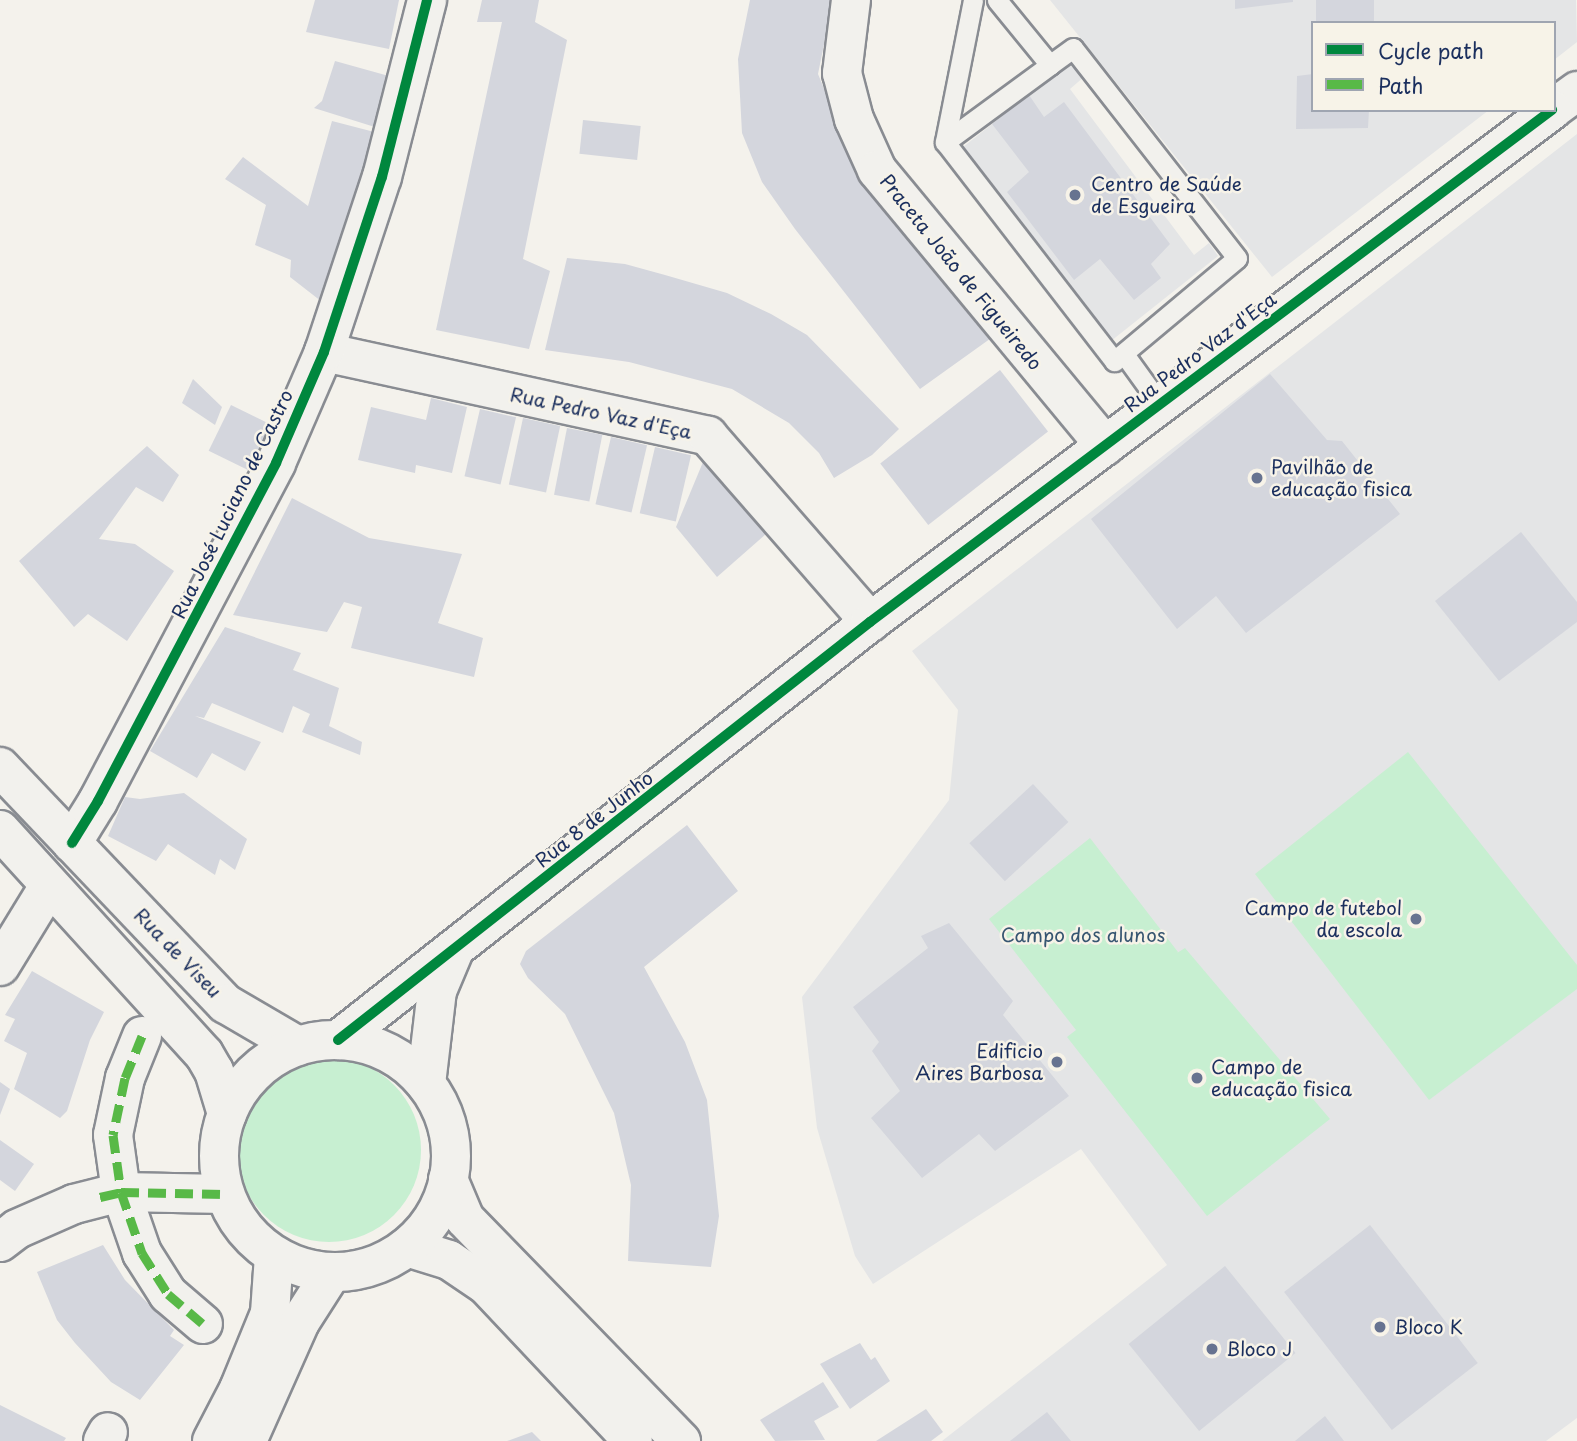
<!DOCTYPE html>
<meta charset="utf-8">
<style>
body{margin:0}
#map{position:relative;width:1577px;height:1441px;overflow:hidden;background:#f4f2ec;font-family:"Playpen Sans",sans-serif}
div>[style]{position:absolute}
.built>*{inset:0;background:#e4e5e6}
.green>*{inset:0;background:#c7efd1}
.round{border-radius:50%}
.building>*{inset:0;background:#d4d6dd;transform-origin:0 0}
.roads{filter:drop-shadow(2px 0 #898c92) drop-shadow(-2px 0 #898c92) drop-shadow(0 2px #898c92) drop-shadow(0 -2px #898c92)}
.service>*{height:19px;margin:-9.5px;padding:0 9.5px;transform-origin:9.5px;border-radius:9.5px;background:#f2f1ed}
.minor>*{height:38px;margin:-19px;padding:0 19px;transform-origin:19px;border-radius:19px;background:#f2f1ed}
.secondary>*{height:38px;margin:-19px;padding:0 19px;transform-origin:19px;border-radius:19px;background:#f2f1ed}
.secondary>.ring{margin:-19px;padding:0;box-sizing:content-box;background:none;border:38px solid #f2f1ed;border-radius:50%}
.quiet>*{height:9px;margin-top:-4.5px;transform-origin:0;background:repeating-linear-gradient(90deg,#58b947 0 18px,transparent 0 27px)}
.cycleway>*{height:10px;margin:-5px;padding:0 5px;transform-origin:5px;border-radius:5px;background:#00873e}
.dots>*{width:19px;height:19px;translate:-50% -50%;box-sizing:border-box;border:4px solid #f7f3e8;border-radius:50%}
span{translate:-50% -50%;white-space:nowrap;text-align:center;line-height:1.15;-webkit-text-stroke:5px #f7f3e8;paint-order:stroke}
.poi-label{font-size:19px;color:#1b2f5e}
.left{translate:0 -50%;text-align:left}
.right{translate:-100% -50%;text-align:right}
.street-label{font-size:19px;color:#1b2f5e}
.park-label{font-size:19px;color:#365571}
.legend{position:absolute;left:1311px;top:21px;width:245px;height:91px;box-sizing:border-box;background:#f7f3e8;border:2px solid #9fa5b1;margin:0;padding:9px 12px;list-style:none;font-size:21px;color:#1b2f5e}
.legend li{display:flex;align-items:center;gap:14px;height:35px}
.legend b{width:35px;border:2px solid #9fa5b1}
</style>
<div id="map">
<div class="built">
<div style="clip-path:polygon(1050px 0,1576px 0,1577px 42px,1554px 60px,1554px 23px,1313px 23px,1313px 110px,1489px 110px,1272px 277px)"></div>
<div style="clip-path:polygon(1068px 64px,1085px 76px,1070px 89px,1194px 255px,1209px 243px,1218px 256px,1111px 341px,963px 147px)"></div>
<div style="clip-path:polygon(1577px 134px,1577px 1418px,1546px 1441px,942px 1441px,1167px 1265px,1081px 1149px,873px 1284px,855px 1256px,817px 1128px,802px 997px,949px 800px,958px 710px,912px 651px)"></div>
</div>
<div class="green">
<div style="clip-path:polygon(1408px 752px,1577px 965px,1577px 989px,1429px 1100px,1255px 874px)"></div>
<div style="clip-path:polygon(1090px 838px,1178px 952px,1177px 953px,1185px 948px,1330px 1119px,1207px 1216px,1067px 1037px,1076px 1030px,989px 919px)"></div>
<div class="round" style="left:237px;top:1058px;width:184px;height:184px"></div>
</div>
<div class="building">
<div style="clip-path:polygon(315px 0,399px 0,389px 49px,306px 32px)"></div>
<div style="clip-path:polygon(482px 0,539px 0,535px 22px,567px 40px,523px 259px,550px 271px,529px 349px,436px 330px,502px 22px,477px 22px)"></div>
<div style="clip-path:polygon(750px 0,833px 0,818px 74px,832px 108px,994px 336px,920px 389px,795px 229px,762px 182px,742px 133px,738px 59px)"></div>
<div style="clip-path:polygon(1235px 0,1293px 0,1293px 2px,1235px 9px)"></div>
<div style="left:1316px;top:0;width:58px;height:23px"></div>
<div style="clip-path:polygon(335px 61px,396px 78px,378px 128px,314px 108px,322px 101px)"></div>
<div style="clip-path:polygon(1313px 74px,1313px 110px,1369px 110px,1368px 128px,1296px 129px,1297px 76px)"></div>
<div style="clip-path:polygon(1029px 95px,1044px 117px,1064px 102px,1170px 244px,1151px 264px,1161px 278px,1134px 300px,1100px 259px,1074px 280px,1007px 192px,1029px 172px,992px 124px)"></div>
<div style="left:583px;top:120px;width:58px;height:34px;rotate:6deg"></div>
<div style="clip-path:polygon(332px 121px,382px 134px,326px 305px,290px 277px,291px 260px,255px 245px,266px 205px,225px 179px,243px 157px,308px 206px)"></div>
<div style="clip-path:polygon(567px 258px,625px 264px,665px 275px,727px 293px,771px 314px,807px 335px,899px 429px,872px 455px,834px 478px,819px 453px,789px 423px,732px 389px,629px 362px,545px 350px)"></div>
<div style="left:1000px;top:370px;width:78px;height:152px;rotate:52deg"></div>
<div style="clip-path:polygon(1270px 374px,1327px 440px,1342px 441px,1400px 514px,1246px 633px,1216px 596px,1177px 629px,1091px 519px)"></div>
<div style="clip-path:polygon(193px 379px,222px 407px,215px 425px,182px 403px)"></div>
<div style="clip-path:polygon(431px 398px,467px 407px,452px 473px,416px 465px,415px 473px,358px 460px,371px 407px,426px 420px)"></div>
<div style="left:231px;top:405px;width:50px;height:51px;rotate:26deg"></div>
<div style="left:480px;top:409px;width:37px;height:69px;rotate:13deg"></div>
<div style="left:523px;top:418px;width:38px;height:68px;rotate:12deg"></div>
<div style="left:567px;top:428px;width:36px;height:68px;rotate:11deg"></div>
<div style="left:611px;top:437px;width:37px;height:69px;rotate:13deg"></div>
<div style="clip-path:polygon(147px 446px,179px 475px,163px 502px,136px 487px,99px 539px,135px 544px,174px 571px,127px 641px,88px 614px,74px 627px,19px 561px)"></div>
<div style="left:655px;top:447px;width:37px;height:68px;rotate:13deg"></div>
<div style="clip-path:polygon(703px 462px,767px 533px,717px 577px,676px 527px)"></div>
<div style="clip-path:polygon(292px 498px,369px 538px,462px 554px,438px 623px,483px 638px,474px 677px,351px 648px,362px 607px,344px 602px,327px 632px,233px 615px)"></div>
<div style="clip-path:polygon(1521px 532px,1577px 602px,1577px 622px,1499px 681px,1435px 601px)"></div>
<div style="clip-path:polygon(225px 627px,301px 653px,293px 670px,339px 688px,329px 726px,362px 742px,360px 755px,302px 732px,310px 714px,293px 706px,283px 733px,212px 703px,204px 718px,195px 716px,261px 742px,245px 771px,212px 753px,197px 778px,150px 751px)"></div>
<div style="left:1033px;top:784px;width:52px;height:87px;rotate:47deg"></div>
<div style="clip-path:polygon(184px 793px,247px 839px,235px 870px,220px 859px,215px 875px,168px 844px,156px 861px,108px 836px,125px 797px,140px 799px)"></div>
<div style="clip-path:polygon(687px 825px,738px 891px,644px 967px,685px 1042px,707px 1100px,719px 1216px,711px 1267px,628px 1261px,631px 1185px,614px 1113px,565px 1014px,528px 978px,520px 964px,526px 951px)"></div>
<div style="clip-path:polygon(949px 923px,1013px 1001px,1003px 1015px,1069px 1096px,995px 1151px,979px 1134px,922px 1178px,871px 1118px,900px 1091px,872px 1051px,879px 1042px,853px 1007px,928px 948px,921px 936px)"></div>
<div style="clip-path:polygon(32px 971px,104px 1012px,90px 1040px,67px 1111px,60px 1118px,14px 1089px,27px 1053px,4px 1041px,15px 1019px,5px 1015px)"></div>
<div style="clip-path:polygon(0 1082px,10px 1089px,0 1115px)"></div>
<div style="clip-path:polygon(0 1140px,34px 1164px,15px 1191px,0 1180px)"></div>
<div style="left:1370px;top:1225px;width:175px;height:109px;rotate:52deg"></div>
<div style="clip-path:polygon(103px 1245px,125px 1280px,174px 1330px,170px 1336px,184px 1345px,140px 1400px,111px 1382px,75px 1343px,57px 1320px,37px 1272px)"></div>
<div style="left:1225px;top:1266px;width:112px;height:124px;rotate:51deg"></div>
<div style="clip-path:polygon(860px 1343px,871px 1360px,875px 1357px,890px 1381px,850px 1409px,820px 1364px)"></div>
<div style="clip-path:polygon(823px 1382px,839px 1407px,814px 1421px,825px 1440px,775px 1441px,760px 1420px)"></div>
<div style="clip-path:polygon(0 1405px,66px 1438px,64px 1441px,0 1441px)"></div>
<div style="clip-path:polygon(926px 1409px,943px 1432px,931px 1441px,876px 1441px)"></div>
<div style="clip-path:polygon(1047px 1412px,1071px 1441px,1010px 1441px)"></div>
<div style="clip-path:polygon(1325px 1416px,1344px 1441px,1295px 1441px)"></div>
<div style="clip-path:polygon(532px 1432px,541px 1441px,507px 1441px)"></div>
</div>
<div class="roads">
<div class="service">
<div style="left:973px;top:0;width:145px;rotate:101.2deg"></div>
<div style="left:945px;top:142px;width:277px;rotate:52.3deg"></div>
<div style="left:1114px;top:361px;width:160px;rotate:-39.9deg"></div>
<div style="left:1237px;top:258px;width:266px;rotate:-128deg"></div>
<div style="left:1073px;top:48px;width:29px;rotate:144deg"></div>
<div style="left:1050px;top:65px;width:84px;rotate:-129.2deg"></div>
<div style="left:945px;top:142px;width:130px;rotate:-36.3deg"></div>
<div style="left:1124px;top:354px;width:62px;rotate:54.2deg"></div>
</div>
<div class="minor">
<div style="left:851px;top:0;width:74px;rotate:97deg"></div>
<div style="left:842px;top:73px;width:48px;rotate:75.4deg"></div>
<div style="left:854px;top:119px;width:56px;rotate:65.7deg"></div>
<div style="left:877px;top:170px;width:358px;rotate:50.4deg"></div>
<div style="left:1554px;top:108px;width:29px;rotate:-36deg"></div>
<div style="left:324px;top:352px;width:393px;rotate:12.3deg"></div>
<div style="left:708px;top:436px;width:247px;rotate:48.9deg"></div>
<div style="left:72px;top:843px;width:49px;rotate:-58.2deg"></div>
<div style="left:98px;top:801px;width:382px;rotate:-62.2deg"></div>
<div style="left:276px;top:463px;width:121px;rotate:-66.6deg"></div>
<div style="left:324px;top:352px;width:184px;rotate:-71.7deg"></div>
<div style="left:382px;top:177px;width:183px;rotate:-75.7deg"></div>
<div style="left:0;top:966px;width:94px;rotate:-58.5deg"></div>
<div style="left:142px;top:1036px;width:45px;rotate:112deg"></div>
<div style="left:125px;top:1078px;width:58px;rotate:101.9deg"></div>
<div style="left:113px;top:1135px;width:58px;rotate:82deg"></div>
<div style="left:121px;top:1192px;width:65px;rotate:71deg"></div>
<div style="left:142px;top:1253px;width:49px;rotate:57.6deg"></div>
<div style="left:168px;top:1294px;width:46px;rotate:40.6deg"></div>
<div style="left:338px;top:1040px;width:677px;rotate:-38.16deg"></div>
<div style="left:870px;top:622px;width:853px;rotate:-36.9deg"></div>
<div style="left:426px;top:1084px;width:94px;rotate:-83.3deg"></div>
<div style="left:437px;top:991px;width:41px;rotate:-67.2deg"></div>
<div style="left:448px;top:1179px;width:43px;rotate:67deg"></div>
<div style="left:465px;top:1219px;width:310px;rotate:45.8deg"></div>
<div style="left:0;top:1242px;width:21px;rotate:-37deg"></div>
<div style="left:17px;top:1229px;width:62px;rotate:-23.7deg"></div>
<div style="left:74px;top:1204px;width:49px;rotate:-14.3deg"></div>
<div style="left:121px;top:1192px;width:104px;rotate:1.1deg"></div>
<div style="left:407px;top:1247px;width:44px;rotate:17.2deg"></div>
<div style="left:449px;top:1260px;width:45px;rotate:34deg"></div>
<div style="left:486px;top:1285px;width:214px;rotate:46.7deg"></div>
<div style="left:103px;top:1441px;width:10px;rotate:-61deg"></div>
</div>
<div class="secondary">
<div style="left:0;top:767px;width:327px;rotate:46.4deg"></div>
<div style="left:226px;top:1004px;width:83px;rotate:30.3deg"></div>
<div style="left:0;top:830px;width:303px;rotate:47.7deg"></div>
<div style="left:204px;top:1054px;width:20px;rotate:60deg"></div>
<div style="left:214px;top:1071px;width:45px;rotate:73.2deg"></div>
<div class="ring" style="left:219px;top:1040px;width:194px;height:194px"></div>
<div style="left:212px;top:1441px;width:59px;rotate:-62.6deg"></div>
<div style="left:239px;top:1389px;width:82px;rotate:-67.8deg"></div>
<div style="left:270px;top:1313px;width:57px;rotate:-86deg"></div>
<div style="left:247px;top:1441px;width:130px;rotate:-66deg"></div>
<div style="left:300px;top:1322px;width:59px;rotate:-57.4deg"></div>
</div>
</div>
<div class="quiet">
<div style="left:142px;top:1036px;width:45px;rotate:112deg"></div>
<div style="left:125px;top:1078px;width:58px;rotate:101.9deg"></div>
<div style="left:113px;top:1135px;width:58px;rotate:82deg"></div>
<div style="left:121px;top:1192px;width:65px;rotate:71deg"></div>
<div style="left:142px;top:1253px;width:49px;rotate:57.6deg"></div>
<div style="left:168px;top:1294px;width:46px;rotate:40.6deg"></div>
<div style="left:100px;top:1197px;width:22px;rotate:-13deg"></div>
<div style="left:121px;top:1192px;width:104px;rotate:1.1deg"></div>
</div>
<div class="cycleway">
<div style="left:72px;top:843px;width:49px;rotate:-58.2deg"></div>
<div style="left:98px;top:801px;width:382px;rotate:-62.2deg"></div>
<div style="left:276px;top:463px;width:121px;rotate:-66.6deg"></div>
<div style="left:324px;top:352px;width:184px;rotate:-71.7deg"></div>
<div style="left:382px;top:177px;width:183px;rotate:-75.7deg"></div>
<div style="left:338px;top:1040px;width:677px;rotate:-38.16deg"></div>
<div style="left:870px;top:622px;width:853px;rotate:-36.9deg"></div>
</div>
<div class="dots">
<div style="left:1075px;top:195px;background:#677390"></div>
<div style="left:1257px;top:478px;background:#677390"></div>
<div style="left:1416px;top:919px;background:#677390"></div>
<div style="left:1057px;top:1062px;background:#677390"></div>
<div style="left:1197px;top:1078px;background:#677390"></div>
<div style="left:1380px;top:1327px;background:#677390"></div>
<div style="left:1212px;top:1349px;background:#677390"></div>
</div>
<div class="poi-label">
<span class="left" style="left:1091px;top:195px">Centro de Saúde<br>de Esgueira</span>
<span class="left" style="left:1271px;top:478px">Pavilhão de<br>educação fisica</span>
<span class="right" style="left:1402px;top:919px">Campo de futebol<br>da escola</span>
<span class="right" style="left:1043px;top:1062px">Edificio<br>Aires Barbosa</span>
<span class="left" style="left:1211px;top:1078px">Campo de<br>educação fisica</span>
<span class="left" style="left:1394px;top:1327px">Bloco K</span>
<span class="left" style="left:1226px;top:1349px">Bloco J</span>
</div>
<div class="street-label">
<span style="left:961px;top:272px;rotate:51deg">Praceta João de Figueiredo</span>
<span style="left:1200px;top:352px;rotate:-37deg">Rua Pedro Vaz d'Eça</span>
<span style="left:601px;top:413px;rotate:12deg">Rua Pedro Vaz d'Eça</span>
<span style="left:232px;top:504px;rotate:-64deg">Rua José Luciano de Castro</span>
<span style="left:594px;top:819px;rotate:-38deg">Rua 8 de Junho</span>
<span style="left:178px;top:953px;rotate:46deg">Rua de Viseu</span>
</div>
<div class="park-label">
<span style="left:1083px;top:935px">Campo dos alunos</span>
</div>
<ul class="legend">
<li><b style="height:9px;background:#00873e"></b>Cycle path</li>
<li><b style="height:9px;background:#58b947"></b>Path</li>
</ul>
</div>
